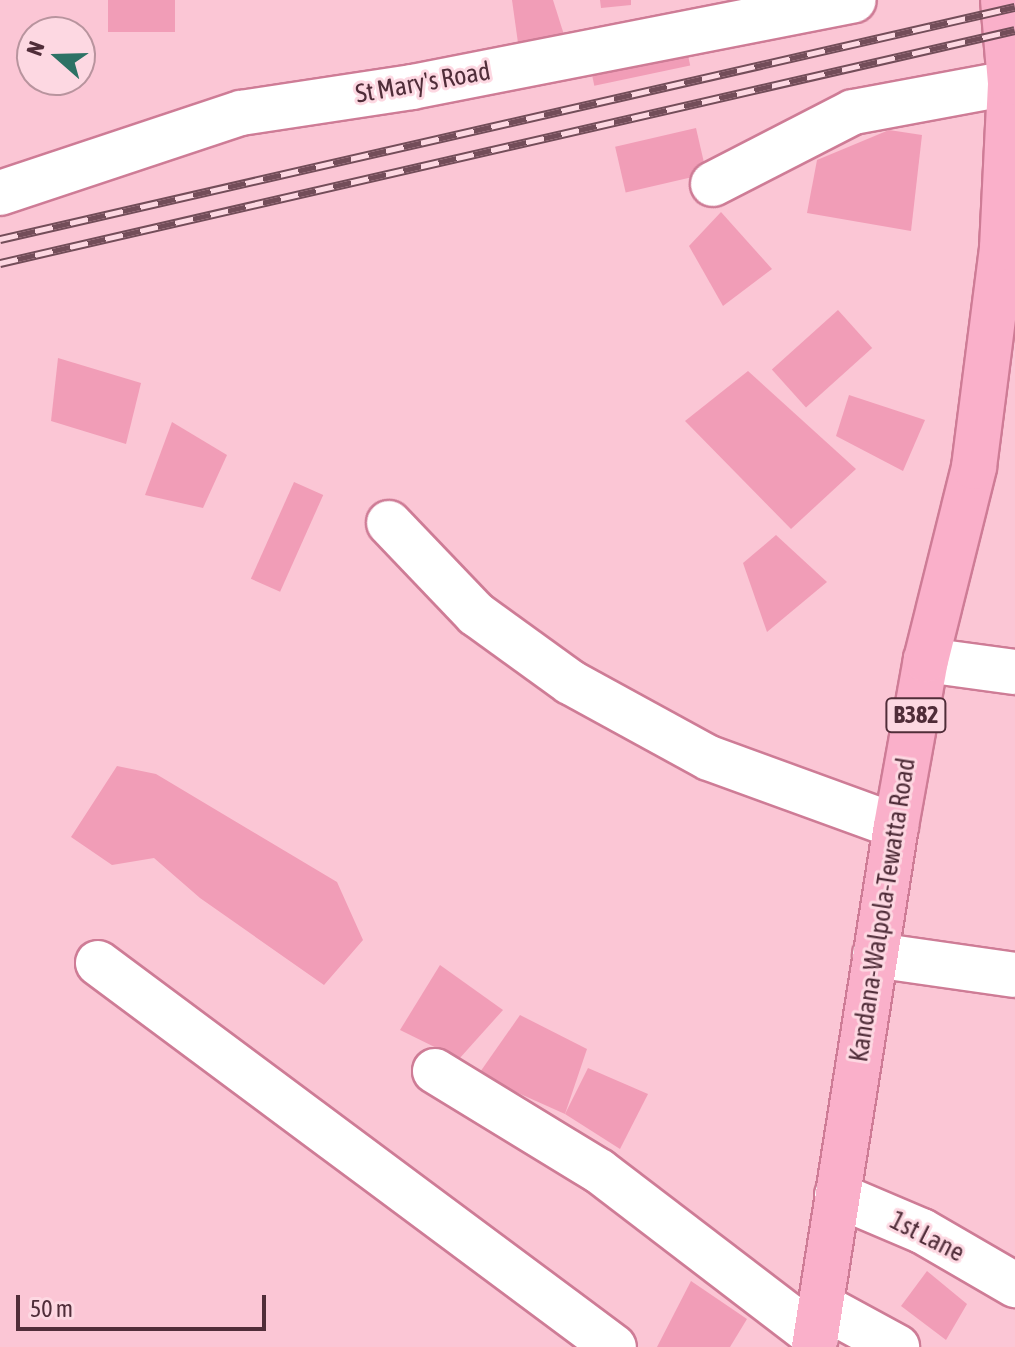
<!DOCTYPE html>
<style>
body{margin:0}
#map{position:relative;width:1015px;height:1347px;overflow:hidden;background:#fbc6d5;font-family:"Asap Condensed",sans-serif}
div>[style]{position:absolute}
.building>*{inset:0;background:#f19db7;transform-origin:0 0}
.roads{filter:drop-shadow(2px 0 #ce7c96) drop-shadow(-2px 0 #ce7c96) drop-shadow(0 2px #ce7c96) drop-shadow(0 -2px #ce7c96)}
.minor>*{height:44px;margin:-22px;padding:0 22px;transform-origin:22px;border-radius:22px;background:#fff}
.major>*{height:44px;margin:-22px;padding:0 22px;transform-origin:22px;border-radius:22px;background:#fab0ca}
.rail>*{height:9px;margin-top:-4.5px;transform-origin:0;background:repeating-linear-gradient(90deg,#fdd8e2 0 18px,#734d59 0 36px);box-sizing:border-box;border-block:2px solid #734d59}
span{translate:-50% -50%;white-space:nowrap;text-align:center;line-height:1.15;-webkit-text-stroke:6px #fdd8e2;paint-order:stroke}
.shield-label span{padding:2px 6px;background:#fdd8e2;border:2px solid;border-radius:6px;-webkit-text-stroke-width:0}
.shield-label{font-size:24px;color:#502d39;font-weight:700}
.street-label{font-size:26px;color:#502d39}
.north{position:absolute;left:16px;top:16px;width:80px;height:80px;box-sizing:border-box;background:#fdd8e2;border:2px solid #b8949e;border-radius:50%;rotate:290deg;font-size:22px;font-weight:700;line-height:32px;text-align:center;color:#502d39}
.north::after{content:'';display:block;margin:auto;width:28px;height:36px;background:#2d7265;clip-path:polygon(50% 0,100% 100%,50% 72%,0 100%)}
.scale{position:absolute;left:16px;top:1295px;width:250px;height:36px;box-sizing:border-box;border:4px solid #502d39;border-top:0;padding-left:10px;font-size:24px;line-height:28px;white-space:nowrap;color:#502d39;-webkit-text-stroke:6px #fdd8e2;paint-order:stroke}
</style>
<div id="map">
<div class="building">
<div style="left:108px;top:0;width:67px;height:32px"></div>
<div style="clip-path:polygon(512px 0,553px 0,565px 38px,518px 43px)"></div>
<div style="clip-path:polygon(600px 0,631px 0,631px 5px,601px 8px)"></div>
<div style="left:685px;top:41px;width:25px;height:98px;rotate:78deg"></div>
<div style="left:696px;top:128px;width:47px;height:83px;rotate:77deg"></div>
<div style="clip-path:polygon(889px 130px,922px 135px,911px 231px,807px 213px,817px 160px)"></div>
<div style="clip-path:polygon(721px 212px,772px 269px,723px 306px,689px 246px)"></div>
<div style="left:838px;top:310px;width:51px;height:89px;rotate:48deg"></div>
<div style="clip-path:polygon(58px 358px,141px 383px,126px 444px,51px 421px)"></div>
<div style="clip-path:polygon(748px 371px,856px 469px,791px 529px,685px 421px)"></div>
<div style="clip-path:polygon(849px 395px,925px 420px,903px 471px,836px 436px)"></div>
<div style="clip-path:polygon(172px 422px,227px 455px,203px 508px,145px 495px)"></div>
<div style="left:294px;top:482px;width:32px;height:106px;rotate:24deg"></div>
<div style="clip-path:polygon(776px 535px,827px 582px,767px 632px,743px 563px)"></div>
<div style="clip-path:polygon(117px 766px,156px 774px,337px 882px,363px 940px,324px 985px,200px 898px,154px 858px,112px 865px,71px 837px)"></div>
<div style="clip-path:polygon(440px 965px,503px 1010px,459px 1059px,400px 1030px)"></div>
<div style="clip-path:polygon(520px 1015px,587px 1049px,565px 1114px,478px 1075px)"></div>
<div style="clip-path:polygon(588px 1068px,648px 1094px,620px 1149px,565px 1114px)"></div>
<div style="clip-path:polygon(927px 1271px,967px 1304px,946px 1340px,901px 1306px)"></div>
<div style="clip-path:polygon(691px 1281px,747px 1319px,730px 1347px,657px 1347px)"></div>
</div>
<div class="roads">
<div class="minor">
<div style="left:713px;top:184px;width:157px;rotate:-27.2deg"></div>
<div style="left:853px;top:112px;width:160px;rotate:-10.5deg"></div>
<div style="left:0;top:193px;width:254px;rotate:-18.4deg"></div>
<div style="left:241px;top:113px;width:173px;rotate:-8.6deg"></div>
<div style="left:412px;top:87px;width:450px;rotate:-11.1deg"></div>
<div style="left:389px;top:523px;width:126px;rotate:46.3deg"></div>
<div style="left:476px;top:614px;width:116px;rotate:35.9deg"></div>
<div style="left:570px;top:682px;width:158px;rotate:28.7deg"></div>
<div style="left:709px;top:758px;width:199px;rotate:20deg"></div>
<div style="left:926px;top:660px;width:90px;rotate:7.7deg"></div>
<div style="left:875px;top:955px;width:141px;rotate:8.1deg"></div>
<div style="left:98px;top:963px;width:643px;rotate:36.66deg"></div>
<div style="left:435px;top:1071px;width:192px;rotate:31.4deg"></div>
<div style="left:599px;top:1171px;width:273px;rotate:37.4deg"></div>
<div style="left:837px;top:1195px;width:92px;rotate:23deg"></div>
<div style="left:922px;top:1231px;width:108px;rotate:30.1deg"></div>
<div style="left:820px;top:1305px;width:88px;rotate:28.6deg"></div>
</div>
<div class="major">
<div style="left:814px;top:1347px;width:527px;rotate:-81.06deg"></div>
<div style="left:896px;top:826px;width:169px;rotate:-79.8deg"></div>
<div style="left:926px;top:660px;width:199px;rotate:-76deg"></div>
<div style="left:974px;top:467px;width:221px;rotate:-82.7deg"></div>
<div style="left:1002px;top:248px;width:165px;rotate:-87.2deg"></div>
<div style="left:1010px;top:83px;width:83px;rotate:-94.8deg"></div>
</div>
</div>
<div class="rail">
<div style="left:0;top:239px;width:1041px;rotate:-12.88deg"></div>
<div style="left:0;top:263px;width:1041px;rotate:-12.93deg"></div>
</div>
<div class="shield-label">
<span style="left:916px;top:715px">B382</span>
</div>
<div class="street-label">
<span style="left:423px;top:83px;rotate:-10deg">St Mary's Road</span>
<span style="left:883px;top:910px;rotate:-81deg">Kandana-Walpola-Tewatta Road</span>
<span style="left:927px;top:1237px;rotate:27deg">1st Lane</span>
</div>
<div class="north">N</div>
<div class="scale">50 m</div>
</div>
